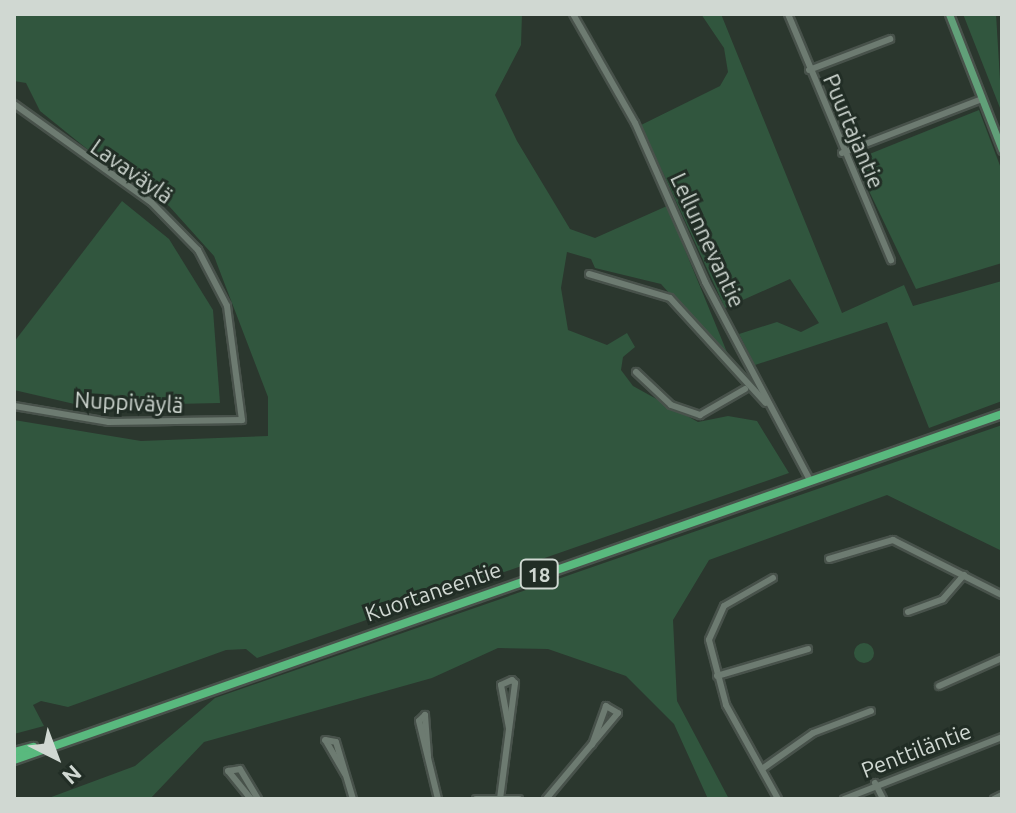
<!DOCTYPE html>
<meta charset="utf-8">
<style>
body{margin:0}
#map{position:relative;width:1016px;height:813px;overflow:hidden;background:#2b372e;font-family:Ubuntu,sans-serif}
div>[style]{position:absolute}
.green>*{inset:0;background:#31563e}
.round{border-radius:50%}
.roads{filter:drop-shadow(2px 0 #48524b) drop-shadow(-2px 0 #48524b) drop-shadow(0 2px #48524b) drop-shadow(0 -2px #48524b)}
.minor>*{height:6px;margin:-3px;padding:0 3px;transform-origin:3px;border-radius:3px;background:#6d7b71}
.major>*{height:7px;margin:-3.5px;padding:0 3.5px;transform-origin:3.5px;border-radius:3.5px;background:#61a079}
.highway>*{height:8px;margin:-4px;padding:0 4px;transform-origin:4px;border-radius:4px;background:#59b97e}
span{translate:-50% -50%;white-space:nowrap;text-align:center;line-height:1.15;-webkit-text-stroke:6px #212d25;paint-order:stroke}
.shield-label span{padding:2px 6px;background:#212d25;border:2px solid;border-radius:6px;-webkit-text-stroke-width:0}
.shield-label{font-size:20px;color:#d0d8d2;font-weight:700}
.street-label{font-size:22px;color:#d0d8d2}
.frame{position:absolute;inset:0;border:16px solid #d0d8d2;pointer-events:none}
.north{position:absolute;left:16px;top:717px;width:80px;height:80px;-webkit-text-stroke:6px #212d25;paint-order:stroke;rotate:138deg;font-size:22px;font-weight:700;line-height:32px;text-align:center;color:#d0d8d2}
.north::after{content:'';display:block;margin:auto;width:28px;height:36px;background:#d0d8d2;clip-path:polygon(50% 0,100% 100%,50% 72%,0 100%)}
</style>
<div id="map">
<div class="green">
<div style="clip-path:polygon(14px 14px,522px 14px,521px 45px,495px 95px,517px 141px,570px 229px,595px 238px,667px 206px,731px 362px,661px 284px,595px 268px,591px 259px,567px 252px,561px 288px,568px 330px,607px 345px,627px 333px,635px 347px,623px 357px,621px 370px,633px 386px,698px 422px,728px 416px,757px 421px,789px 473px,257px 658px,246px 649px,226px 650px,68px 707px,41px 701px,33px 705px,44px 726px,14px 734px,14px 420px,141px 441px,268px 436px,268px 397px,214px 256px,169px 206px,97px 157px,40px 111px,26px 83px,14px 81px)"></div>
<div style="clip-path:polygon(701px 14px,721px 14px,842px 313px,904px 285px,913px 306px,1002px 281px,1002px 401px,929px 428px,887px 322px,755px 365px,739px 334px,777px 322px,801px 332px,819px 323px,790px 279px,725px 308px,641px 125px,720px 86px,728px 72px,724px 48px)"></div>
<div style="clip-path:polygon(963px 14px,996px 14px,1002px 113px)"></div>
<div style="clip-path:polygon(979px 110px,1002px 171px,1002px 263px,916px 289px,858px 168px,862px 157px)"></div>
<div style="clip-path:polygon(122px 201px,169px 239px,213px 310px,220px 403px,83px 406px,14px 390px,14px 342px)"></div>
<div style="clip-path:polygon(1002px 425px,1002px 551px,887px 495px,709px 560px,673px 620px,677px 701px,729px 799px,708px 799px,674px 724px,626px 676px,548px 649px,498px 648px,432px 678px,204px 742px,150px 799px,46px 799px,135px 766px,215px 698px)"></div>
<div class="round" style="left:854px;top:643px;width:20px;height:20px"></div>
</div>
<div class="roads">
<div class="minor">
<div style="left:573px;top:14px;width:125px;rotate:60.4deg"></div>
<div style="left:635px;top:123px;width:174px;rotate:66.2deg"></div>
<div style="left:705px;top:282px;width:224px;rotate:62.1deg"></div>
<div style="left:788px;top:14px;width:267px;rotate:67.3deg"></div>
<div style="left:809px;top:70px;width:87px;rotate:-20.9deg"></div>
<div style="left:14px;top:104px;width:168px;rotate:35.6deg"></div>
<div style="left:151px;top:202px;width:67px;rotate:45.6deg"></div>
<div style="left:198px;top:250px;width:63px;rotate:62.6deg"></div>
<div style="left:227px;top:306px;width:115px;rotate:82.5deg"></div>
<div style="left:242px;top:420px;width:133px;rotate:179.1deg"></div>
<div style="left:109px;top:422px;width:96px;rotate:-170.4deg"></div>
<div style="left:842px;top:153px;width:150px;rotate:-21.1deg"></div>
<div style="left:589px;top:274px;width:84px;rotate:16.5deg"></div>
<div style="left:670px;top:298px;width:142px;rotate:47.6deg"></div>
<div style="left:636px;top:372px;width:48px;rotate:43.3deg"></div>
<div style="left:671px;top:405px;width:31px;rotate:19deg"></div>
<div style="left:700px;top:415px;width:52px;rotate:-30deg"></div>
<div style="left:829px;top:559px;width:67px;rotate:-16.5deg"></div>
<div style="left:893px;top:540px;width:122px;rotate:26.8deg"></div>
<div style="left:773px;top:578px;width:56px;rotate:150.3deg"></div>
<div style="left:724px;top:606px;width:37px;rotate:114deg"></div>
<div style="left:709px;top:640px;width:67px;rotate:75.3deg"></div>
<div style="left:726px;top:705px;width:107px;rotate:61deg"></div>
<div style="left:908px;top:612px;width:37px;rotate:-20deg"></div>
<div style="left:943px;top:599px;width:32px;rotate:-49deg"></div>
<div style="left:717px;top:676px;width:95px;rotate:-16.5deg"></div>
<div style="left:939px;top:686px;width:69px;rotate:-24deg"></div>
<div style="left:428px;top:756px;width:41px;rotate:-94.2deg"></div>
<div style="left:425px;top:715px;width:8px;rotate:135deg"></div>
<div style="left:419px;top:721px;width:80px;rotate:76.3deg"></div>
<div style="left:762px;top:769px;width:62px;rotate:-35.2deg"></div>
<div style="left:813px;top:733px;width:62px;rotate:-20.8deg"></div>
<div style="left:345px;top:774px;width:39px;rotate:-120deg"></div>
<div style="left:325px;top:740px;width:11px;rotate:10deg"></div>
<div style="left:336px;top:742px;width:59px;rotate:73.4deg"></div>
<div style="left:875px;top:783px;width:18px;rotate:63deg"></div>
<div style="left:251px;top:799px;width:36px;rotate:-129deg"></div>
<div style="left:228px;top:771px;width:12px;rotate:-9deg"></div>
<div style="left:240px;top:769px;width:35px;rotate:59deg"></div>
<div style="left:476px;top:799px;width:43px"></div>
<div style="left:500px;top:799px;width:117px;rotate:-82.6deg"></div>
<div style="left:515px;top:683px;width:4px;rotate:-135deg"></div>
<div style="left:512px;top:680px;width:12px;rotate:156deg"></div>
<div style="left:501px;top:685px;width:44px;rotate:79.5deg"></div>
<div style="left:546px;top:799px;width:112px;rotate:-50.1deg"></div>
<div style="left:618px;top:713px;width:14px;rotate:-150deg"></div>
<div style="left:606px;top:706px;width:41px;rotate:109.7deg"></div>
<div style="left:844px;top:799px;width:170px;rotate:-21.4deg"></div>
<div style="left:994px;top:799px;width:9px;rotate:-27deg"></div>
</div>
<div class="major">
<div style="left:949px;top:14px;width:146px;rotate:68.7deg"></div>
</div>
<div class="highway">
<div style="left:14px;top:752px;width:20px;rotate:-15deg"></div>
<div style="left:14px;top:760px;width:1047px;rotate:-19.3deg"></div>
</div>
</div>
<div class="shield-label">
<span style="left:539px;top:574px">18</span>
</div>
<div class="street-label">
<span style="left:854px;top:131px;rotate:67deg">Puurtajantie</span>
<span style="left:132px;top:171px;rotate:35deg">Lavaväylä</span>
<span style="left:708px;top:240px;rotate:65deg">Lellunnevantie</span>
<span style="left:129px;top:402px;rotate:3deg">Nuppiväylä</span>
<span style="left:433px;top:591px;rotate:-19deg">Kuortaneentie</span>
<span style="left:916px;top:750px;rotate:-21deg">Penttiläntie</span>
</div>
<div class="frame"></div>
<div class="north">N</div>
</div>
